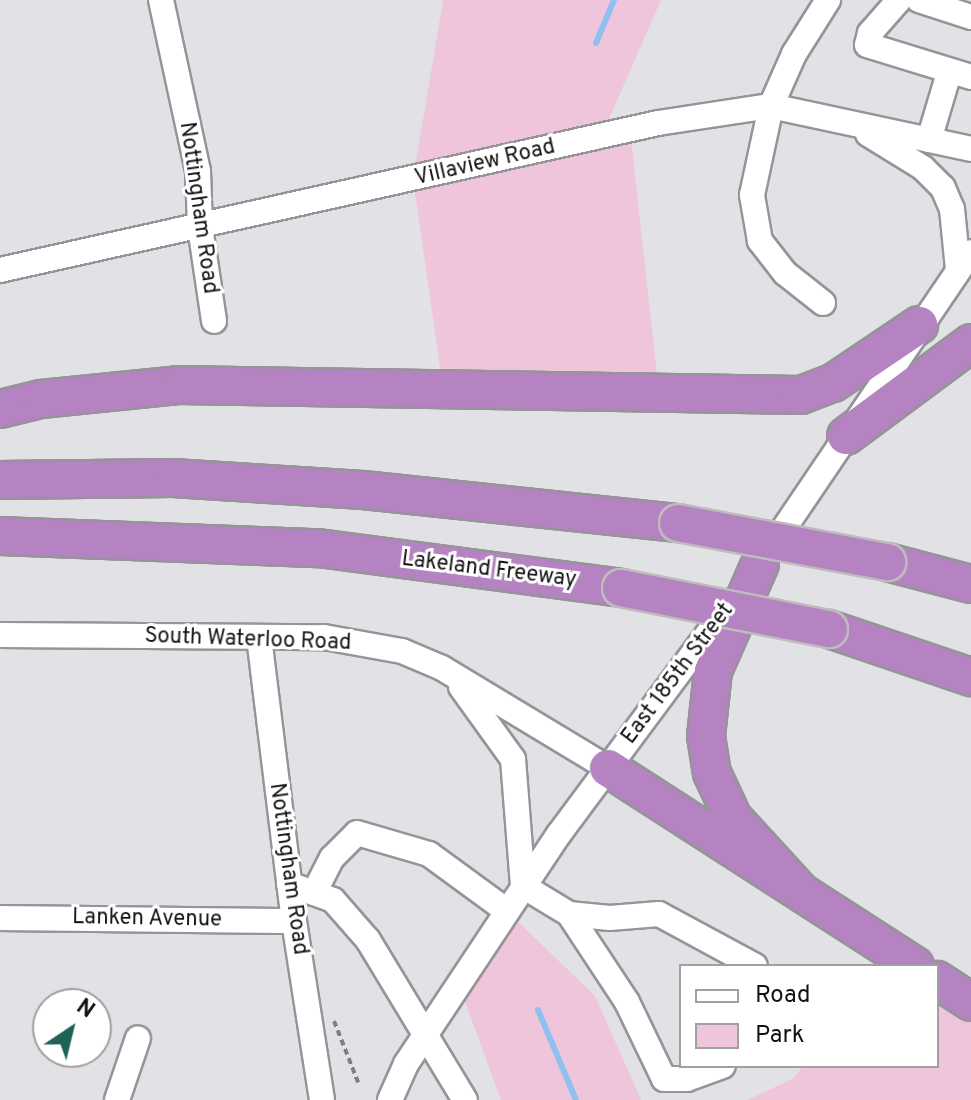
<!DOCTYPE html>
<style>
body{margin:0}
#map{position:relative;width:971px;height:1100px;overflow:hidden;background:#e2e1e5;font-family:Overpass,sans-serif}
div>[style]{position:absolute}
.green>*{inset:0;background:#efc5dc}
.stream>*{height:6px;margin:-3px;padding:0 3px;transform-origin:3px;border-radius:3px;background:#90c0f0}
.path>*{height:4px;margin-top:-2px;transform-origin:0;background:repeating-linear-gradient(90deg,#7f7e81 0 6px,transparent 0 10px)}
.roads{filter:drop-shadow(2px 0 #959498) drop-shadow(-2px 0 #959498) drop-shadow(0 2px #959498) drop-shadow(0 -2px #959498)}
.minor>*{height:24px;margin:-12px;padding:0 12px;transform-origin:12px;border-radius:12px;background:#fff}
.highway>*{height:36px;margin:-18px;padding:0 18px;transform-origin:18px;border-radius:18px;background:#b683c2}
.bridges{filter:drop-shadow(2px 0 #bdbdbd) drop-shadow(-2px 0 #bdbdbd) drop-shadow(0 2px #bdbdbd) drop-shadow(0 -2px #bdbdbd)}
.highway-bridge>*{height:36px;margin:-18px;padding:0 18px;transform-origin:18px;border-radius:18px;background:#b683c2}
span{translate:-50% -50%;white-space:nowrap;text-align:center;line-height:1.15;-webkit-text-stroke:6px #fff;paint-order:stroke}
.street-label{font-size:22px;color:#131214}
.legend{position:absolute;left:679px;top:964px;width:260px;height:104px;box-sizing:border-box;background:#fff;border:2px solid #a1a0a1;margin:0;padding:10px 14px;list-style:none;font-size:24px;color:#131214}
.legend li{display:flex;align-items:center;gap:16px;height:40px}
.legend b{width:40px;border:2px solid #a1a0a1}
.north{position:absolute;left:32px;top:988px;width:80px;height:80px;box-sizing:border-box;background:#fff;border:2px solid #a1a0a1;border-radius:50%;rotate:35deg;font-size:22px;font-weight:700;line-height:32px;text-align:center;color:#131214}
.north::after{content:'';display:block;margin:auto;width:28px;height:36px;background:#1e6356;clip-path:polygon(50% 0,100% 100%,50% 72%,0 100%)}
</style>
<div id="map">
<div class="green">
<div style="clip-path:polygon(443px 0,661px 0,602px 135px,630px 130px,659px 393px,443px 388px,413px 179px)"></div>
<div style="clip-path:polygon(507px 911px,595px 996px,641px 1100px,501px 1100px,459px 985px)"></div>
<div style="clip-path:polygon(937px 980px,971px 1002px,971px 1100px,748px 1100px,794px 1078px,803px 1066px,937px 1066px)"></div>
</div>
<div class="stream">
<div style="left:596px;top:43px;width:47px;rotate:-67.3deg"></div>
<div style="left:538px;top:1010px;width:98px;rotate:67.1deg"></div>
</div>
<div class="path">
<div style="left:334px;top:1021px;width:66px;rotate:68.5deg"></div>
</div>
<div class="roads">
<div class="minor">
<div style="left:161px;top:0;width:175px;rotate:77.8deg"></div>
<div style="left:198px;top:171px;width:56px;rotate:88deg"></div>
<div style="left:200px;top:227px;width:95px;rotate:81.5deg"></div>
<div style="left:899px;top:0;width:44px;rotate:131.3deg"></div>
<div style="left:870px;top:33px;width:12px;rotate:104deg"></div>
<div style="left:867px;top:45px;width:109px;rotate:17.1deg"></div>
<div style="left:919px;top:0;width:55px;rotate:18.1deg"></div>
<div style="left:868px;top:134px;width:65px;rotate:31.7deg"></div>
<div style="left:923px;top:168px;width:28px;rotate:45deg"></div>
<div style="left:943px;top:188px;width:23px;rotate:67deg"></div>
<div style="left:952px;top:209px;width:60px;rotate:84.3deg"></div>
<div style="left:929px;top:140px;width:70px;rotate:-73.4deg"></div>
<div style="left:0;top:270px;width:674px;rotate:-12.59deg"></div>
<div style="left:658px;top:123px;width:114px;rotate:-8.6deg"></div>
<div style="left:771px;top:106px;width:205px;rotate:12.1deg"></div>
<div style="left:823px;top:303px;width:48px;rotate:-141.7deg"></div>
<div style="left:785px;top:273px;width:41px;rotate:-128deg"></div>
<div style="left:760px;top:241px;width:47px;rotate:-99.9deg"></div>
<div style="left:752px;top:195px;width:91px;rotate:-77.9deg"></div>
<div style="left:771px;top:106px;width:57px;rotate:-66.1deg"></div>
<div style="left:794px;top:54px;width:64px;rotate:-57.8deg"></div>
<div style="left:768px;top:552px;width:362px;rotate:-55.9deg"></div>
<div style="left:0;top:635px;width:324px;rotate:0.4deg"></div>
<div style="left:324px;top:637px;width:79px;rotate:10.2deg"></div>
<div style="left:402px;top:651px;width:43px;rotate:23deg"></div>
<div style="left:442px;top:668px;width:194px;rotate:31.1deg"></div>
<div style="left:259px;top:637px;width:286px;rotate:83deg"></div>
<div style="left:294px;top:921px;width:181px;rotate:81.1deg"></div>
<div style="left:461px;top:687px;width:89px;rotate:54.2deg"></div>
<div style="left:513px;top:759px;width:127px;rotate:85.5deg"></div>
<div style="left:523px;top:886px;width:54px;rotate:31.3deg"></div>
<div style="left:569px;top:914px;width:105px;rotate:56.6deg"></div>
<div style="left:627px;top:1002px;width:85px;rotate:64.3deg"></div>
<div style="left:664px;top:1079px;width:23px"></div>
<div style="left:687px;top:1079px;width:38px;rotate:-20deg"></div>
<div style="left:289px;top:884px;width:47px;rotate:20deg"></div>
<div style="left:333px;top:900px;width:53px;rotate:48.8deg"></div>
<div style="left:368px;top:940px;width:187px;rotate:58.8deg"></div>
<div style="left:314px;top:893px;width:39px;rotate:-63deg"></div>
<div style="left:332px;top:858px;width:35px;rotate:-45deg"></div>
<div style="left:357px;top:833px;width:75px;rotate:16.3deg"></div>
<div style="left:429px;top:854px;width:97px;rotate:36.2deg"></div>
<div style="left:569px;top:914px;width:41px;rotate:5.6deg"></div>
<div style="left:610px;top:918px;width:49px;rotate:-4.7deg"></div>
<div style="left:659px;top:914px;width:109px;rotate:28.4deg"></div>
<div style="left:0;top:918px;width:294px;rotate:0.6deg"></div>
<div style="left:117px;top:1100px;width:65px;rotate:-71.3deg"></div>
<div style="left:390px;top:1100px;width:39px;rotate:-66deg"></div>
<div style="left:406px;top:1064px;width:276px;rotate:-56.4deg"></div>
<div style="left:559px;top:834px;width:290px;rotate:-53.4deg"></div>
</div>
<div class="highway">
<div style="left:0;top:409px;width:42px;rotate:-13.7deg"></div>
<div style="left:41px;top:399px;width:138px;rotate:-5.8deg"></div>
<div style="left:178px;top:385px;width:623px;rotate:0.92deg"></div>
<div style="left:801px;top:395px;width:34px;rotate:-21deg"></div>
<div style="left:833px;top:383px;width:104px;rotate:-34deg"></div>
<div style="left:846px;top:436px;width:156px;rotate:-36.6deg"></div>
<div style="left:0;top:480px;width:173px;rotate:-0.7deg"></div>
<div style="left:173px;top:478px;width:190px;rotate:3.6deg"></div>
<div style="left:363px;top:490px;width:317px;rotate:6deg"></div>
<div style="left:0;top:536px;width:318px;rotate:2.2deg"></div>
<div style="left:318px;top:548px;width:306px;rotate:7.5deg"></div>
<div style="left:887px;top:562px;width:87px;rotate:14.7deg"></div>
<div style="left:760px;top:564px;width:117px;rotate:113.7deg"></div>
<div style="left:713px;top:671px;width:65px;rotate:96.1deg"></div>
<div style="left:706px;top:736px;width:37px;rotate:81deg"></div>
<div style="left:712px;top:773px;width:50px;rotate:65deg"></div>
<div style="left:733px;top:818px;width:99px;rotate:47.5deg"></div>
<div style="left:829px;top:629px;width:150px;rotate:18.7deg"></div>
<div style="left:608px;top:768px;width:365px;rotate:32.8deg"></div>
<div style="left:937px;top:980px;width:40px;rotate:32.9deg"></div>
</div>
</div>
<div class="bridges">
<div class="highway-bridge">
<div style="left:678px;top:523px;width:213px;rotate:10.6deg"></div>
<div style="left:621px;top:588px;width:212px;rotate:11.2deg"></div>
</div>
</div>
<div class="street-label">
<span style="left:485px;top:163px;rotate:-13deg">Villaview Road</span>
<span style="left:198px;top:208px;rotate:82deg">Nottingham Road</span>
<span style="left:489px;top:570px;rotate:7deg">Lakeland Freeway</span>
<span style="left:248px;top:640px;rotate:2deg">South Waterloo Road</span>
<span style="left:678px;top:674px;rotate:-53deg">East 185th Street</span>
<span style="left:288px;top:869px;rotate:82deg">Nottingham Road</span>
<span style="left:147px;top:919px;rotate:1deg">Lanken Avenue</span>
</div>
<ul class="legend">
<li><b style="height:10px;background:#fff"></b>Road</li>
<li><b style="height:22px;background:#efc5dc"></b>Park</li>
</ul>
<div class="north">N</div>
</div>
